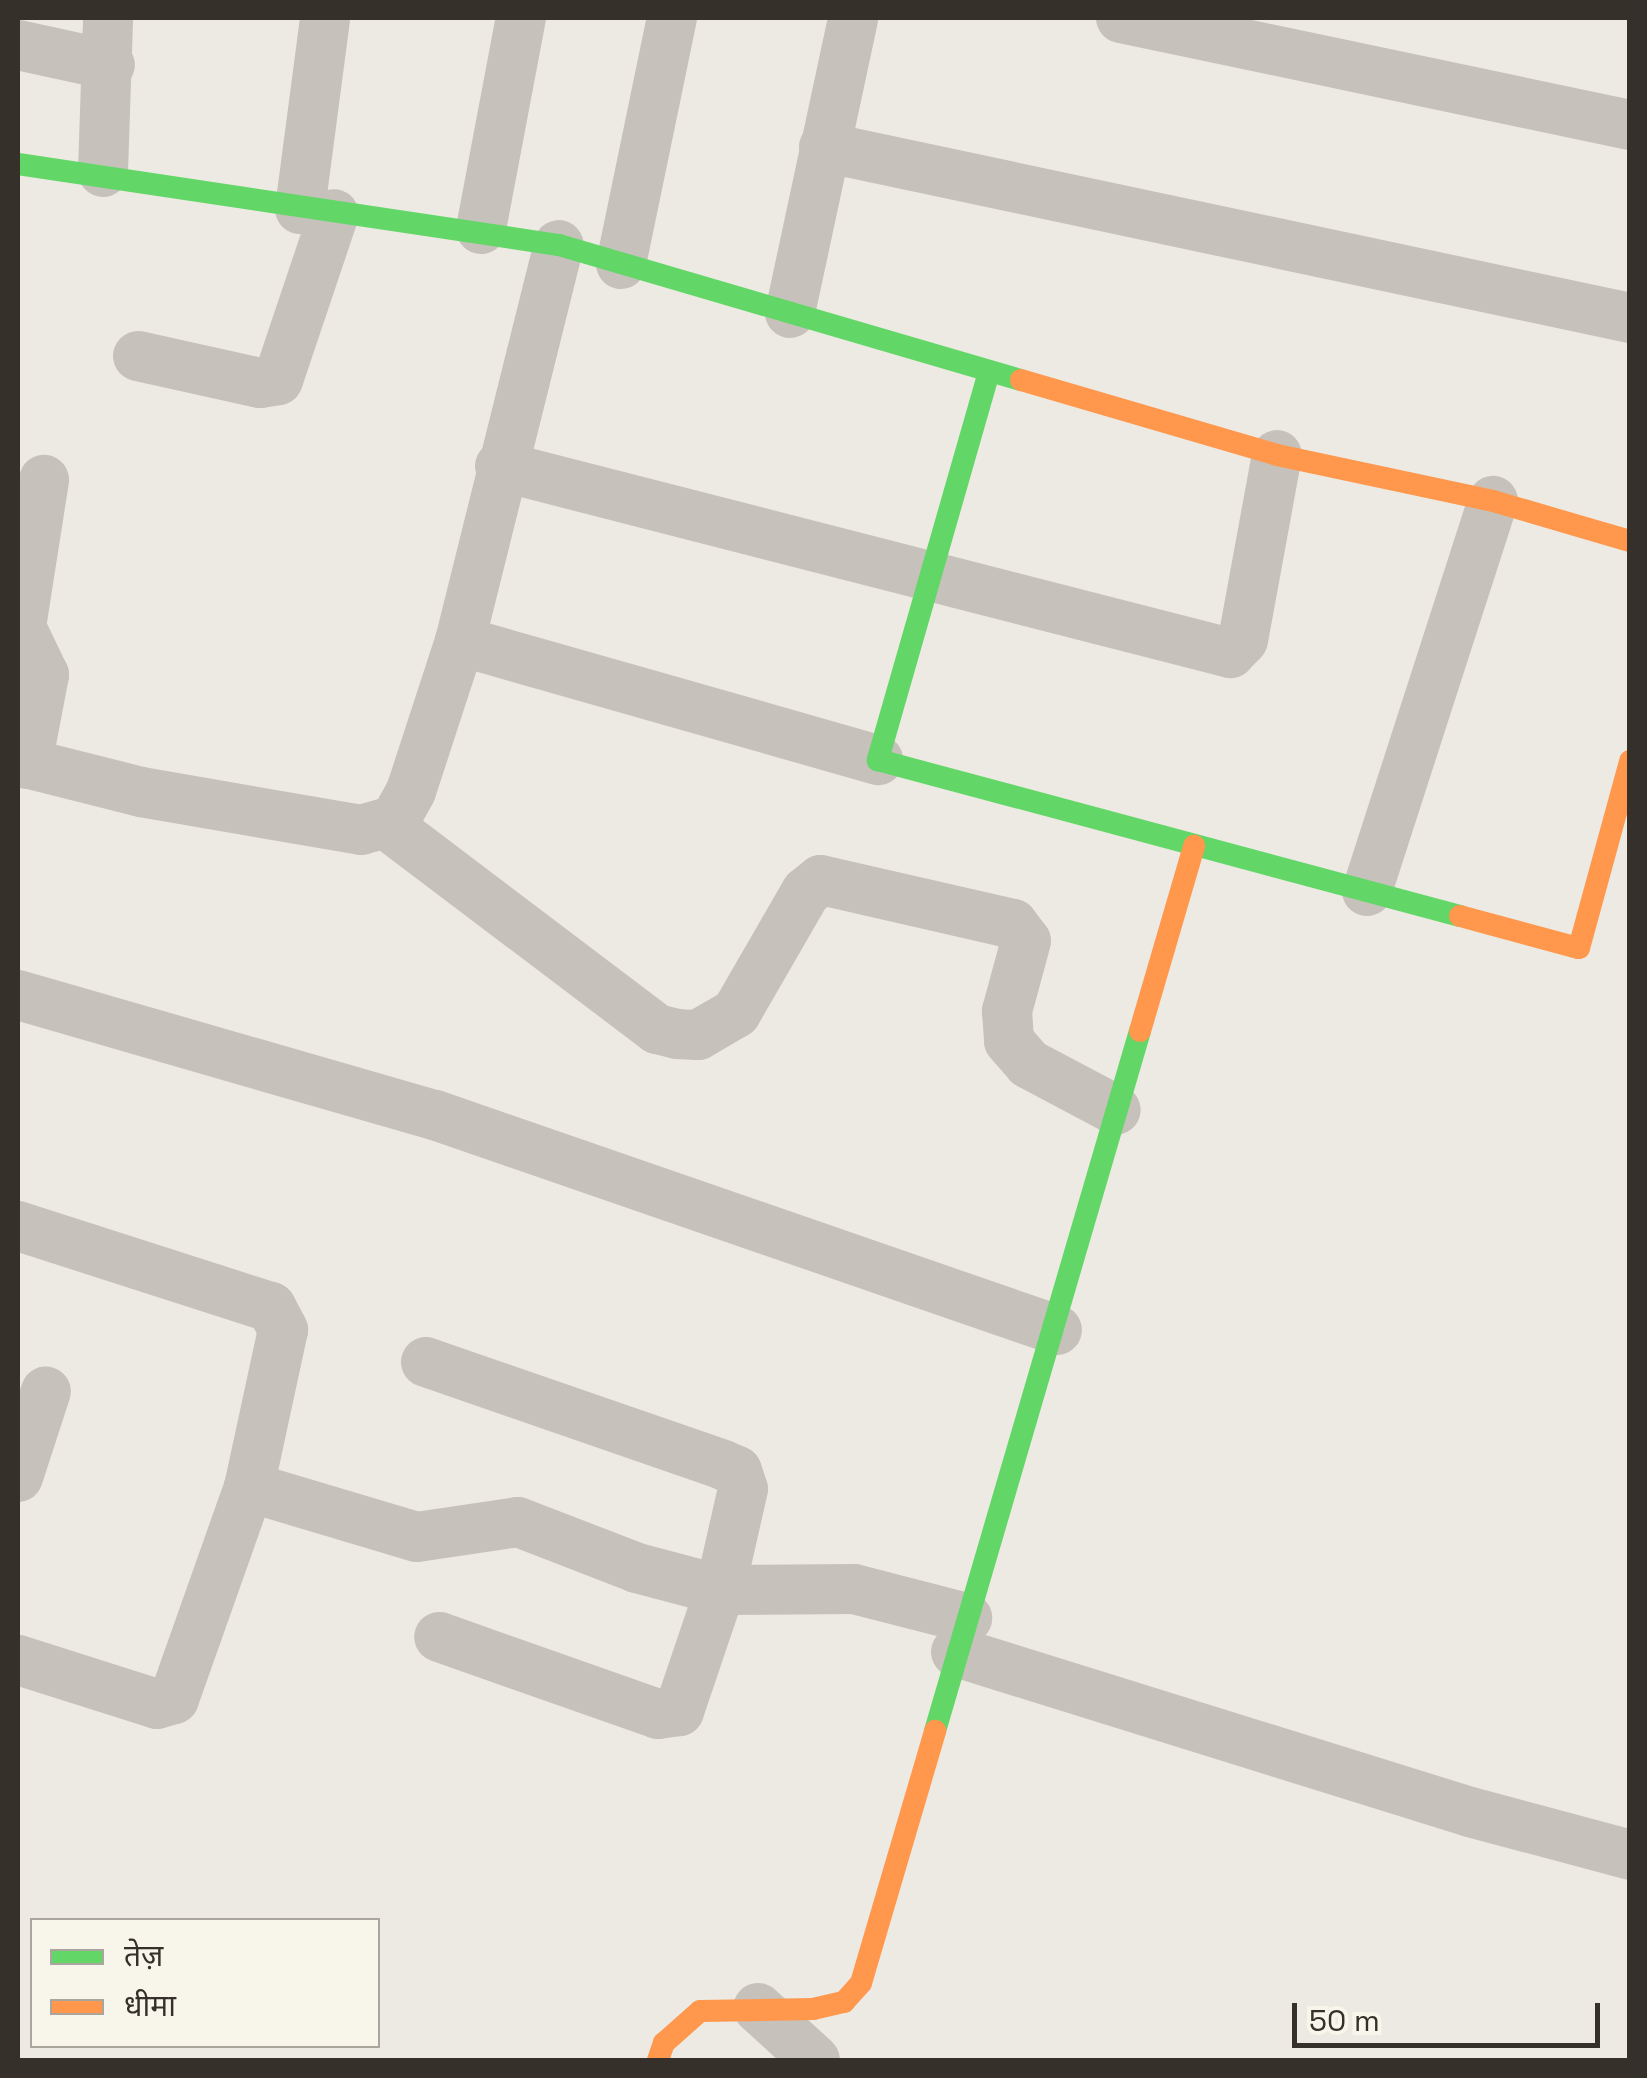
<!DOCTYPE html>
<meta charset="utf-8">
<style>
body{margin:0}
#map{position:relative;width:1647px;height:2078px;overflow:hidden;background:#eceae2;font-family:"Space Grotesk","Noto Sans Devanagari",sans-serif}
div>[style]{position:absolute}
.street>*{height:50px;margin:-25px;padding:0 25px;transform-origin:25px;border-radius:25px;background:#c6c2bb}
.fast>*{height:22px;margin:-11px;padding:0 11px;transform-origin:11px;border-radius:11px;background:#63d668}
.slow>*{height:22px;margin:-11px;padding:0 11px;transform-origin:11px;border-radius:11px;background:#ff974d}
span{translate:-50% -50%;white-space:nowrap;text-align:center;line-height:1.15;-webkit-text-stroke:8px #f8f5ea;paint-order:stroke}
.frame{position:absolute;inset:0;border:20px solid #36302a;pointer-events:none}
.legend{position:absolute;left:30px;top:1918px;width:350px;height:130px;box-sizing:border-box;background:#f8f5ea;border:2px solid #aaa69d;margin:0;padding:12px 18px;list-style:none;font-size:30px;color:#36302a}
.legend li{display:flex;align-items:center;gap:20px;height:50px}
.legend b{width:50px;border:2px solid #aaa69d}
.scale{position:absolute;left:1292px;top:2003px;width:308px;height:45px;box-sizing:border-box;border:5px solid #36302a;border-top:0;padding-left:12px;font-size:30px;line-height:35px;white-space:nowrap;color:#36302a;-webkit-text-stroke:8px #f8f5ea;paint-order:stroke}
</style>
<div id="map">
<div class="street">
<div style="left:1121px;top:18px;width:520px;rotate:11.87deg"></div>
<div style="left:18px;top:45px;width:94px;rotate:12.3deg"></div>
<div style="left:824px;top:147px;width:824px;rotate:11.98deg"></div>
<div style="left:103px;top:172px;width:154px;rotate:-88.1deg"></div>
<div style="left:300px;top:209px;width:193px;rotate:-82.5deg"></div>
<div style="left:481px;top:229px;width:215px;rotate:-79.3deg"></div>
<div style="left:621px;top:264px;width:251px;rotate:-78.3deg"></div>
<div style="left:790px;top:313px;width:302px;rotate:-77.9deg"></div>
<div style="left:138px;top:356px;width:125px;rotate:12.5deg"></div>
<div style="left:260px;top:383px;width:18px;rotate:-9deg"></div>
<div style="left:278px;top:380px;width:175px;rotate:-71.4deg"></div>
<div style="left:500px;top:466px;width:754px;rotate:14.37deg"></div>
<div style="left:1230px;top:653px;width:18px;rotate:-45deg"></div>
<div style="left:1243px;top:640px;width:188px;rotate:-79.6deg"></div>
<div style="left:460px;top:641px;width:435px;rotate:15.9deg"></div>
<div style="left:18px;top:761px;width:127px;rotate:14.1deg"></div>
<div style="left:141px;top:792px;width:223px;rotate:9.8deg"></div>
<div style="left:361px;top:830px;width:35px;rotate:-16deg"></div>
<div style="left:395px;top:820px;width:33px;rotate:-61deg"></div>
<div style="left:411px;top:791px;width:158px;rotate:-71.9deg"></div>
<div style="left:460px;top:641px;width:408px;rotate:-76deg"></div>
<div style="left:27px;top:764px;width:91px;rotate:-79.2deg"></div>
<div style="left:44px;top:675px;width:53px;rotate:-115.6deg"></div>
<div style="left:21px;top:627px;width:149px;rotate:-81.1deg"></div>
<div style="left:386px;top:824px;width:340px;rotate:37.1deg"></div>
<div style="left:657px;top:1029px;width:21px;rotate:14deg"></div>
<div style="left:677px;top:1034px;width:21px;rotate:3deg"></div>
<div style="left:698px;top:1035px;width:44px;rotate:-30.1deg"></div>
<div style="left:736px;top:1013px;width:140px;rotate:-60deg"></div>
<div style="left:806px;top:892px;width:19px;rotate:-39deg"></div>
<div style="left:821px;top:880px;width:197px;rotate:12.9deg"></div>
<div style="left:1013px;top:924px;width:21px;rotate:53deg"></div>
<div style="left:1026px;top:941px;width:73px;rotate:105.2deg"></div>
<div style="left:1007px;top:1011px;width:30px;rotate:86deg"></div>
<div style="left:1009px;top:1041px;width:30px;rotate:49deg"></div>
<div style="left:1029px;top:1064px;width:98px;rotate:27.9deg"></div>
<div style="left:1367px;top:891px;width:410px;rotate:-72.1deg"></div>
<div style="left:18px;top:995px;width:434px;rotate:16.1deg"></div>
<div style="left:435px;top:1115px;width:658px;rotate:19.07deg"></div>
<div style="left:18px;top:1226px;width:266px;rotate:17.8deg"></div>
<div style="left:271px;top:1307px;width:26px;rotate:62deg"></div>
<div style="left:283px;top:1330px;width:161px;rotate:102.2deg"></div>
<div style="left:249px;top:1487px;width:225px;rotate:109.5deg"></div>
<div style="left:174px;top:1699px;width:18px;rotate:164deg"></div>
<div style="left:157px;top:1704px;width:146px;rotate:-162.4deg"></div>
<div style="left:426px;top:1362px;width:314px;rotate:19.1deg"></div>
<div style="left:723px;top:1465px;width:15px;rotate:23deg"></div>
<div style="left:737px;top:1471px;width:19px;rotate:72deg"></div>
<div style="left:743px;top:1489px;width:104px;rotate:102.8deg"></div>
<div style="left:720px;top:1590px;width:128px;rotate:108.7deg"></div>
<div style="left:679px;top:1711px;width:21px;rotate:172deg"></div>
<div style="left:658px;top:1714px;width:232px;rotate:-160.6deg"></div>
<div style="left:18px;top:1477px;width:90px;rotate:-72deg"></div>
<div style="left:249px;top:1487px;width:175px;rotate:16.6deg"></div>
<div style="left:417px;top:1537px;width:102px;rotate:-8.4deg"></div>
<div style="left:518px;top:1522px;width:128px;rotate:21.1deg"></div>
<div style="left:637px;top:1568px;width:86px;rotate:14.8deg"></div>
<div style="left:720px;top:1590px;width:134px;rotate:-0.4deg"></div>
<div style="left:854px;top:1589px;width:117px;rotate:14.4deg"></div>
<div style="left:956px;top:1652px;width:538px;rotate:17.29deg"></div>
<div style="left:1470px;top:1812px;width:166px;rotate:15deg"></div>
<div style="left:758px;top:2008px;width:77px;rotate:42.4deg"></div>
</div>
<div class="fast">
<div style="left:18px;top:164px;width:547px;rotate:8.52deg"></div>
<div style="left:559px;top:245px;width:481px;rotate:16.3deg"></div>
<div style="left:989px;top:372px;width:404px;rotate:106deg"></div>
<div style="left:878px;top:760px;width:603px;rotate:15deg"></div>
<div style="left:935px;top:1731px;width:729px;rotate:-73.68deg"></div>
</div>
<div class="slow">
<div style="left:1021px;top:380px;width:267px;rotate:16.3deg"></div>
<div style="left:1277px;top:455px;width:221px;rotate:12deg"></div>
<div style="left:1493px;top:501px;width:143px;rotate:16.3deg"></div>
<div style="left:1460px;top:916px;width:123px;rotate:15.1deg"></div>
<div style="left:1579px;top:948px;width:194px;rotate:-74.7deg"></div>
<div style="left:1140px;top:1031px;width:193px;rotate:-73.7deg"></div>
<div style="left:658px;top:2060px;width:18px;rotate:-71deg"></div>
<div style="left:664px;top:2043px;width:48px;rotate:-41.6deg"></div>
<div style="left:700px;top:2011px;width:113px;rotate:-1deg"></div>
<div style="left:813px;top:2009px;width:32px;rotate:-13deg"></div>
<div style="left:844px;top:2002px;width:25px;rotate:-48deg"></div>
<div style="left:861px;top:1983px;width:263px;rotate:-73.6deg"></div>
</div>
<div class="frame"></div>
<ul class="legend">
<li><b style="height:12px;background:#63d668"></b>तेज़</li>
<li><b style="height:12px;background:#ff974d"></b>धीमा</li>
</ul>
<div class="scale">50 m</div>
</div>
